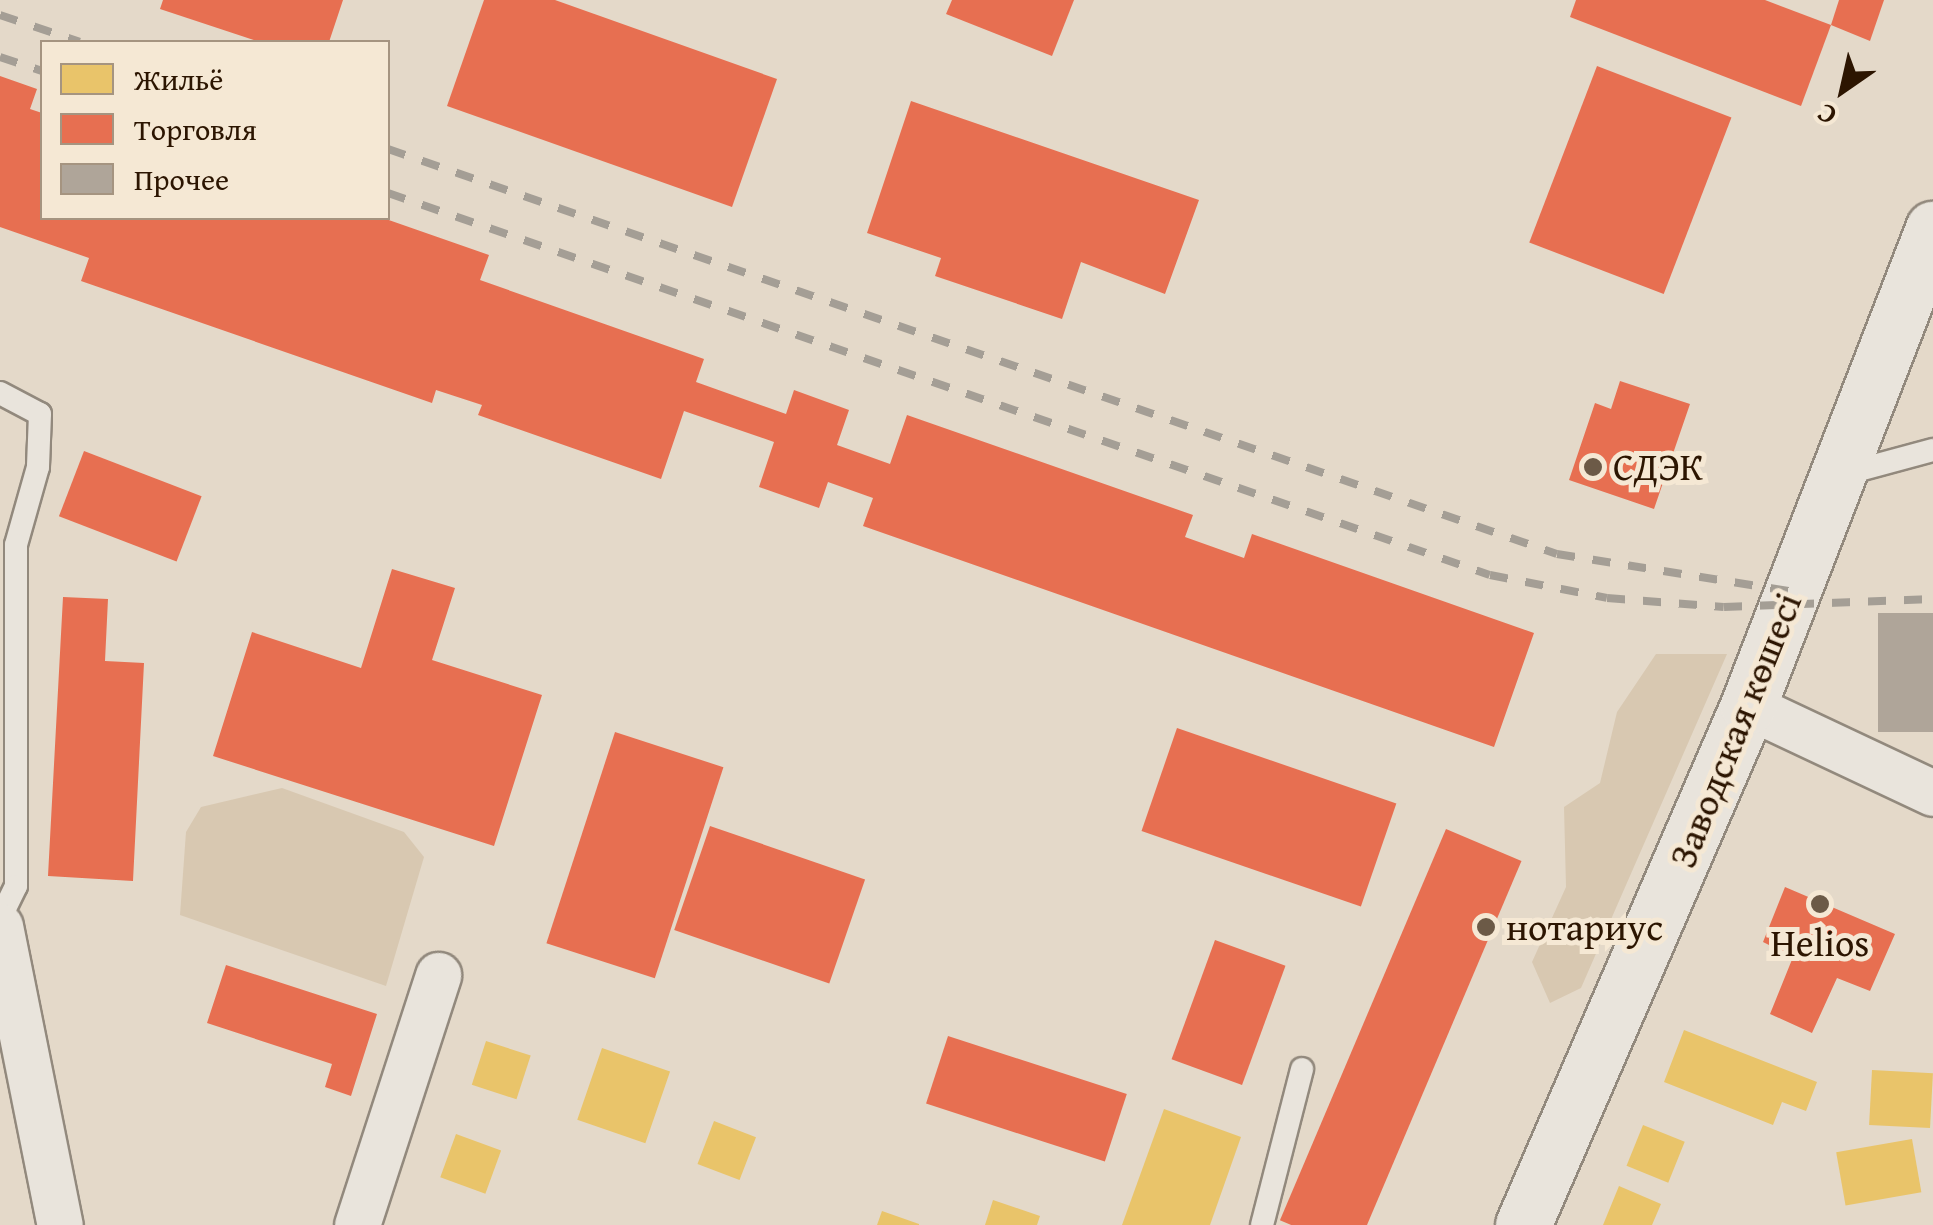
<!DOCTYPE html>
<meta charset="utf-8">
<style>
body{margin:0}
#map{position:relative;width:1933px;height:1225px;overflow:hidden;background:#e4d9c9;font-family:"Gentium Book Plus",serif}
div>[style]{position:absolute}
.green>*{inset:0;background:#d8c8b1}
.homes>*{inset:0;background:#e9c46a;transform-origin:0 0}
.shops>*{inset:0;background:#e76f51;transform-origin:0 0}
.building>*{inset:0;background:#afa599;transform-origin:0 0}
.roads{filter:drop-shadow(2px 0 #92897d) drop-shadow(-2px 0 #92897d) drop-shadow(0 2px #92897d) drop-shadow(0 -2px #92897d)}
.service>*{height:22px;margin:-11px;padding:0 11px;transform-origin:11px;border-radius:11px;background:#e9e4dc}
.minor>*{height:45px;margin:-22.5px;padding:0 22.5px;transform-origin:22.5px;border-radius:22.5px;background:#e9e4dc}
.tertiary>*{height:55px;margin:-27.5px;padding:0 27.5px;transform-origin:27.5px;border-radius:27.5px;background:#e9e4dc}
.rail>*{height:8px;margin-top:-4px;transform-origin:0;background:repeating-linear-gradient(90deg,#a49e95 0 18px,transparent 0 36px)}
.dots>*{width:28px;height:28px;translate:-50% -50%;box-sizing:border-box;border:5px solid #f5e8d4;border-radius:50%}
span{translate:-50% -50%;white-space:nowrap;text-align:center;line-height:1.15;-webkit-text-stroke:10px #f5e8d4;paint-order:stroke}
.poi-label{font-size:38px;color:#2c1501}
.left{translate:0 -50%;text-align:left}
.street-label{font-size:38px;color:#2c1501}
.legend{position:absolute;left:40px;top:40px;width:350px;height:180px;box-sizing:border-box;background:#f5e8d4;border:2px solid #a59480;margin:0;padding:12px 18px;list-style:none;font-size:30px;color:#2c1501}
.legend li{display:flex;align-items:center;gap:20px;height:50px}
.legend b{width:50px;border:2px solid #a59480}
.north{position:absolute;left:1793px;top:40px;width:100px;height:100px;-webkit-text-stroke:8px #f5e8d4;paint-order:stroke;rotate:214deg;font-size:28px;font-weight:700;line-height:40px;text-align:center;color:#2c1501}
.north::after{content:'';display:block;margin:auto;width:35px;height:45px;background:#2c1501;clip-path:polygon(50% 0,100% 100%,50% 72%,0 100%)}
</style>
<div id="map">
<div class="green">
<div style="clip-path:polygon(1656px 654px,1727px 654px,1581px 988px,1550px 1003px,1532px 962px,1566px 887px,1564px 807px,1600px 783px,1617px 712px)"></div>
<div style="clip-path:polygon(282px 788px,404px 832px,424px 857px,386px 986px,180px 915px,186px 832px,201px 807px)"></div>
</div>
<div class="homes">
<div style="clip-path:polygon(1684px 1030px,1817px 1082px,1806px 1111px,1782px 1102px,1773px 1125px,1664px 1082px)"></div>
<div style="left:486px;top:1041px;width:47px;height:46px;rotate:18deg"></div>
<div style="left:602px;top:1048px;width:72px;height:76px;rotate:19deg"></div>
<div style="left:1872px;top:1070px;width:61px;height:55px;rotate:3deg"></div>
<div style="clip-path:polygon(1164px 1109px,1241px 1137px,1210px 1225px,1122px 1225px)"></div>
<div style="left:714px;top:1121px;width:45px;height:46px;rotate:21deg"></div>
<div style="left:1643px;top:1125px;width:45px;height:44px;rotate:22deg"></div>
<div style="left:456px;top:1134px;width:48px;height:46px;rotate:20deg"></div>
<div style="left:1912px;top:1139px;width:54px;height:77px;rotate:80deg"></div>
<div style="clip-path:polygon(1619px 1186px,1661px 1204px,1652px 1225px,1603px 1225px)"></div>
<div style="clip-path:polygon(993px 1200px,1040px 1216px,1037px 1225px,985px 1225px)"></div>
<div style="clip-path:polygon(882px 1211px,919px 1224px,919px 1225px,877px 1225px)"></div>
</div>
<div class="shops">
<div style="clip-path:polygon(163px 0,343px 0,329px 42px,260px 42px,160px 9px)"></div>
<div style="clip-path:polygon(484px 0,555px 0,777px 79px,732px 207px,447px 106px)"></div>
<div style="clip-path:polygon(952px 0,1074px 0,1052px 56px,946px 14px)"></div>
<div style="clip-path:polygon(1576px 0,1765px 0,1831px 25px,1801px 106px,1570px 17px)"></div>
<div style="clip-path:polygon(1839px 0,1884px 0,1870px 41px,1831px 25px)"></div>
<div style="left:1597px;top:66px;width:144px;height:189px;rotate:21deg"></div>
<div style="clip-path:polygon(0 76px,37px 89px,30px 109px,42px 113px,42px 218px,383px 218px,489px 255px,480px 280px,704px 359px,696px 382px,786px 414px,794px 390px,849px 410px,837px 445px,890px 464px,907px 415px,1193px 515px,1185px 537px,1244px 558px,1252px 534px,1534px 633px,1494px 747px,863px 526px,873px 498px,828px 482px,819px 508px,759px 487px,774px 442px,684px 411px,661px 479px,478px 415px,482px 405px,436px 390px,432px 403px,81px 281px,89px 258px,0 227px)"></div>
<div style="clip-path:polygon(911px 101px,1199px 200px,1165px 294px,1081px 262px,1062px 319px,935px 276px,941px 258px,867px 233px)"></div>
<div style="clip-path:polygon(1620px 381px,1690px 404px,1654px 509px,1569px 480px,1595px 403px,1611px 409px)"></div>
<div style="left:84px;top:451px;width:126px;height:70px;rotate:21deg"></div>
<div style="clip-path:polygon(392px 569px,455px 588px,432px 660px,542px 695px,494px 846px,213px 756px,252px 632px,361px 668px)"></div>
<div style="clip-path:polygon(63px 597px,108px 599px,105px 661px,144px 663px,133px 881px,48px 876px)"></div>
<div style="left:1177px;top:728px;width:232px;height:109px;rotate:19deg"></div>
<div style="left:615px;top:732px;width:114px;height:222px;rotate:18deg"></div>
<div style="left:710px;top:826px;width:164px;height:110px;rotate:19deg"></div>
<div style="left:1446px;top:829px;width:82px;height:425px;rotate:23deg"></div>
<div style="clip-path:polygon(1785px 887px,1895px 934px,1870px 991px,1837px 978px,1812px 1033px,1770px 1014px,1793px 957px,1763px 942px)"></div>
<div style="left:1215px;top:940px;width:75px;height:127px;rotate:20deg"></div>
<div style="clip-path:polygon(226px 965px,377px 1014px,351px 1096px,325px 1087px,332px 1064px,207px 1023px)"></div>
<div style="left:948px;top:1036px;width:188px;height:71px;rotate:18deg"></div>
</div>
<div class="building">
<div style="left:1933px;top:613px;width:119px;height:55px;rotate:90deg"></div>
</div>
<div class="roads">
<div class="service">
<div style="left:0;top:393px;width:45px;rotate:27.7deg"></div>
<div style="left:40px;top:414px;width:53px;rotate:92.2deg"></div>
<div style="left:38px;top:467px;width:81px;rotate:105.8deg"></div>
<div style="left:16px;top:545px;width:341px;rotate:90deg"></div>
<div style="left:16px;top:886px;width:37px;rotate:116deg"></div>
<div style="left:1844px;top:474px;width:92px;rotate:-15.1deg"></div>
<div style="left:1262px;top:1225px;width:161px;rotate:-75.6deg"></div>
</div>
<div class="minor">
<div style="left:1748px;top:706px;width:204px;rotate:25.2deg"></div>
<div style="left:0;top:926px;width:305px;rotate:78.7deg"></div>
<div style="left:357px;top:1225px;width:263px;rotate:-72deg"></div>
</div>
<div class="tertiary">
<div style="left:1523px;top:1225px;width:566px;rotate:-66.56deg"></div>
<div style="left:1748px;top:706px;width:512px;rotate:-68.8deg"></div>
</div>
</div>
<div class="rail">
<div style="left:0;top:15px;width:84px;rotate:18.6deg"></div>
<div style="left:0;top:57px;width:44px;rotate:18.4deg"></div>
<div style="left:388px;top:149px;width:1237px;rotate:19.11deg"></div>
<div style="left:1557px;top:554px;width:247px;rotate:9.1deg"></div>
<div style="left:388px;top:193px;width:1166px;rotate:19.12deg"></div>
<div style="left:1490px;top:575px;width:119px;rotate:11.1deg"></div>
<div style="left:1607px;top:598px;width:117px;rotate:4.4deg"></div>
<div style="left:1724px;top:607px;width:209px;rotate:-2.2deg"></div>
</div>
<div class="dots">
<div style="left:1593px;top:467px;background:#6c5a47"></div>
<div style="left:1820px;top:904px;background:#6c5a47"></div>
<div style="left:1486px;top:927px;background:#6c5a47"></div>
</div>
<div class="poi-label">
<span class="left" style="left:1613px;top:467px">СДЭК</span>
<span class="left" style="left:1506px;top:927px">нотариус</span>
<span style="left:1820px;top:943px">Helios</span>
</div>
<div class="street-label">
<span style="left:1735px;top:730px;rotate:-68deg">Заводская көшесі</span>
</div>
<ul class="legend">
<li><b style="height:28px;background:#e9c46a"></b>Жильё</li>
<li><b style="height:28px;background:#e76f51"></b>Торговля</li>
<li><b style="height:28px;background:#afa599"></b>Прочее</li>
</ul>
<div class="north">С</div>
</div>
